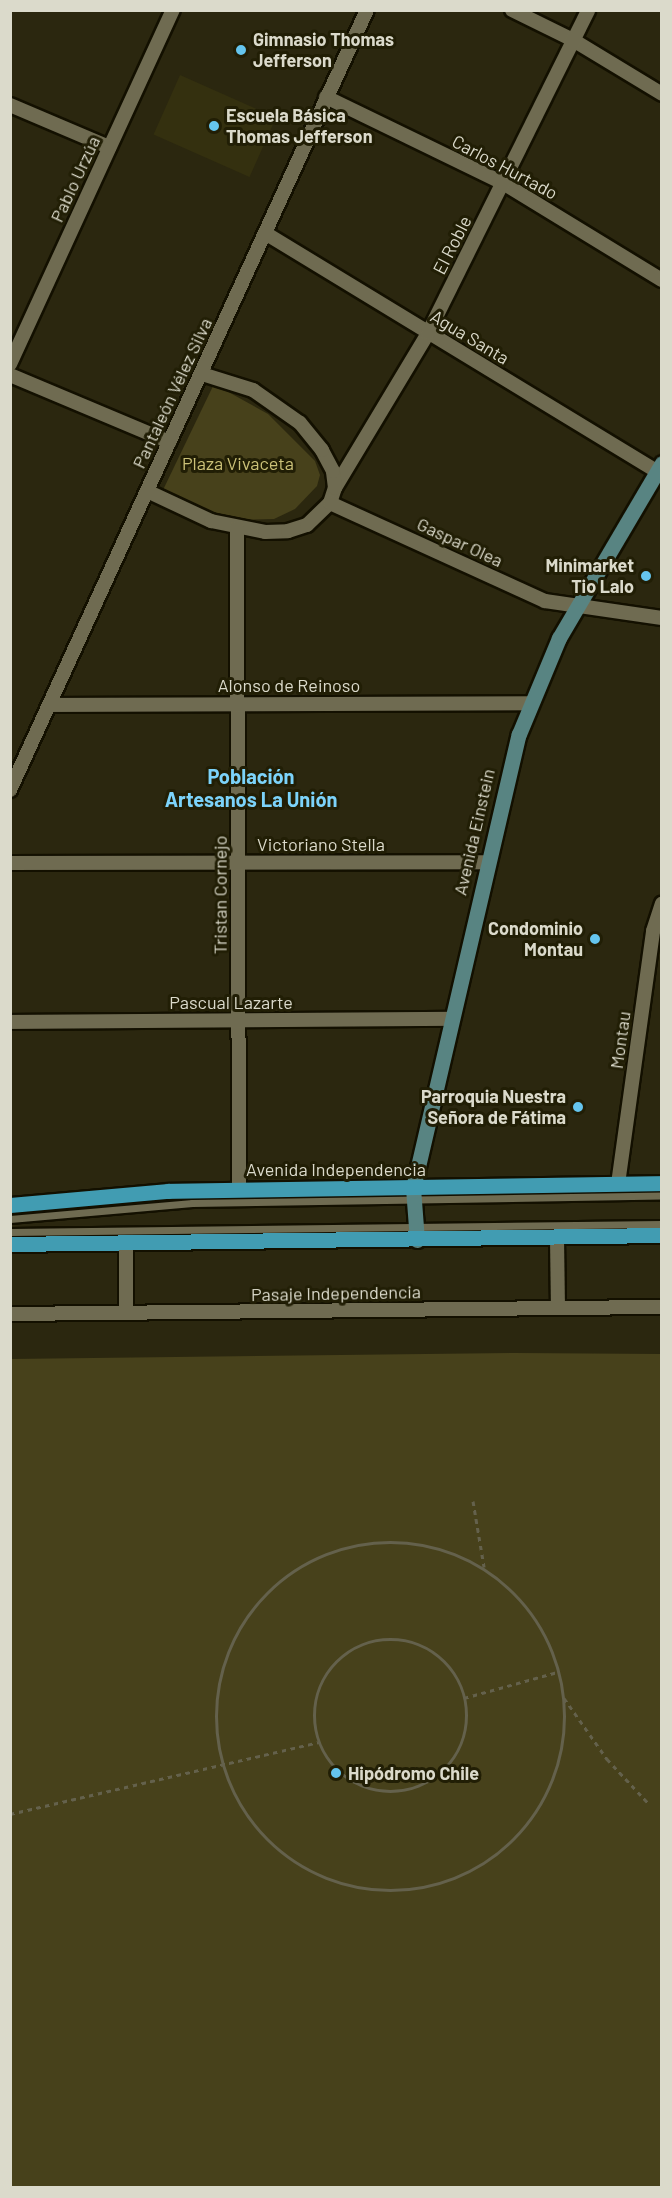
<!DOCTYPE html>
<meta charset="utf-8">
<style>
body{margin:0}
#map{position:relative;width:672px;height:2198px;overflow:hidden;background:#2b270f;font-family:Barlow,sans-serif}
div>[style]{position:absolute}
.built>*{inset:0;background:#34300f;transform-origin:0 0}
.green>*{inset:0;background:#47411b}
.path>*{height:3px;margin-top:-1.5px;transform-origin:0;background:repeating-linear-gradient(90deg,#64614c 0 4.5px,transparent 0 9px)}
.path>.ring{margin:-1.5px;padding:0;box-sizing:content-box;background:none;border:3px solid #64614c;border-radius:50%}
.roads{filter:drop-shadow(2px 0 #131000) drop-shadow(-2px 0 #131000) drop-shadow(0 2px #131000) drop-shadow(0 -2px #131000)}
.lane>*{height:7px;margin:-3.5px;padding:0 3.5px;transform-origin:3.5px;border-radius:3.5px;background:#6f6b51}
.street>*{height:14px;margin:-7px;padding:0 7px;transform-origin:7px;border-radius:7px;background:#6f6b51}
.secondary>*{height:15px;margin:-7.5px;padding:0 7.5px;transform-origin:7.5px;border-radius:7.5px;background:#588482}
.primary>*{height:15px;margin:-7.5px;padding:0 7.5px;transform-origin:7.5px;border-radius:7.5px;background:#419cb2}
.dots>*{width:16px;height:16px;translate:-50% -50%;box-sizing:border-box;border:3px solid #211e05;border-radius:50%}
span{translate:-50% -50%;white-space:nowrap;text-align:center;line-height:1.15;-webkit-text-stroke:6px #211e05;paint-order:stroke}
.poi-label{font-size:18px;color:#dbdacb;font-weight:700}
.left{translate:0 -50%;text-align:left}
.right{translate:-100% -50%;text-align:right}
.street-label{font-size:18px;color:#dbdacb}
.park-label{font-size:18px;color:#cbc178}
.neighbourhood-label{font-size:20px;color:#7cd3fa;font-weight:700}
.frame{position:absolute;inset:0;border:12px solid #dbdacb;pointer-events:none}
</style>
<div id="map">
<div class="built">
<div style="left:180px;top:75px;width:105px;height:65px;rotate:24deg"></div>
</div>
<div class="green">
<div style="clip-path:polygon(214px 384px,268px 414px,315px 461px,320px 475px,317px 486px,295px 509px,274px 519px,235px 520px,193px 507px,163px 490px)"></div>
<div style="clip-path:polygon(517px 1353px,661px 1354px,661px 2187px,11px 2187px,11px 1359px)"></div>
</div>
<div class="path">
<div style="left:473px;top:1501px;width:67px;rotate:80.5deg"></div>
<div class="ring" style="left:216px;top:1542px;width:345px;height:345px"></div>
<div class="ring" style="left:314px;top:1639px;width:149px;height:149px"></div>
<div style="left:464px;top:1698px;width:98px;rotate:-15.5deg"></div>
<div style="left:564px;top:1698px;width:75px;rotate:54.8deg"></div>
<div style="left:607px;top:1759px;width:62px;rotate:47deg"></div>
<div style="left:10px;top:1814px;width:317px;rotate:-13.1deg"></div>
</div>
<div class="roads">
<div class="lane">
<div style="left:10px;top:1219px;width:183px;rotate:-5deg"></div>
<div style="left:192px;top:1203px;width:470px;rotate:-0.9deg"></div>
<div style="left:10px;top:1232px;width:652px;rotate:-0.7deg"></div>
</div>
<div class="street">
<div style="left:512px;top:10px;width:68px;rotate:26.2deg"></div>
<div style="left:573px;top:40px;width:104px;rotate:31.2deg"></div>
<div style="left:326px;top:97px;width:197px;rotate:25.9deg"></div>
<div style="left:503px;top:183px;width:186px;rotate:31.4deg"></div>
<div style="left:10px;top:105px;width:108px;rotate:23deg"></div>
<div style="left:265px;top:233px;width:459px;rotate:31.3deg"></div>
<div style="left:10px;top:364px;width:390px;rotate:-65.3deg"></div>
<div style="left:10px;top:375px;width:173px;rotate:22.8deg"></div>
<div style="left:335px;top:488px;width:181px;rotate:-59deg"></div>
<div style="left:428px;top:333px;width:360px;rotate:-63.6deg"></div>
<div style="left:147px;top:491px;width:71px;rotate:25.1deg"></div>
<div style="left:211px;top:521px;width:55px;rotate:11.5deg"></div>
<div style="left:265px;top:532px;width:23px;rotate:-2deg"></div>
<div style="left:288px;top:531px;width:20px;rotate:-18deg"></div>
<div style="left:307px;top:525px;width:32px;rotate:-44deg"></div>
<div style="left:330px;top:503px;width:16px;rotate:-72deg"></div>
<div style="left:335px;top:488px;width:17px;rotate:-97deg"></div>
<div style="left:333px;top:471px;width:24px;rotate:-118deg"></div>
<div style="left:322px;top:450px;width:35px;rotate:-129deg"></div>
<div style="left:300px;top:423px;width:57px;rotate:-144.9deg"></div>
<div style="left:253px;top:390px;width:53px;rotate:-162.6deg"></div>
<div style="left:330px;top:503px;width:236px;rotate:24.5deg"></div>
<div style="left:545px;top:601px;width:118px;rotate:8.3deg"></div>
<div style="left:237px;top:528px;width:661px;rotate:89.83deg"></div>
<div style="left:49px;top:705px;width:480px;rotate:-0.2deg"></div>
<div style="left:10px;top:790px;width:858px;rotate:-65.41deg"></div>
<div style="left:10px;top:863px;width:478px;rotate:-0.1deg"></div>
<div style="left:10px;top:1022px;width:441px;rotate:-0.4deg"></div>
<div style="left:618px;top:1184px;width:255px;rotate:-82.1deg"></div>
<div style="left:653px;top:931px;width:29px;rotate:-72deg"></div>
<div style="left:557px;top:1238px;width:70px;rotate:89.2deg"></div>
<div style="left:126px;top:1243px;width:70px;rotate:90deg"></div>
<div style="left:10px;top:1314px;width:652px;rotate:-0.62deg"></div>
</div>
<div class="secondary">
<div style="left:417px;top:1240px;width:52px;rotate:-94.4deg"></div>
<div style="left:413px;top:1188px;width:466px;rotate:-76.9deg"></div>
<div style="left:519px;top:734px;width:104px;rotate:-67.4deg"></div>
<div style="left:559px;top:638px;width:203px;rotate:-59.5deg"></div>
</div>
<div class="primary">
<div style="left:10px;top:1205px;width:159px;rotate:-5.1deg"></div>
<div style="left:168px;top:1191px;width:494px;rotate:-0.9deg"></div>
<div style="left:10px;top:1244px;width:652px;rotate:-0.79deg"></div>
</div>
</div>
<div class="dots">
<div style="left:241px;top:50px;background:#65c5ee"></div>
<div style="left:214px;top:126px;background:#65c5ee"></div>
<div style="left:646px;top:576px;background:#65c5ee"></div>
<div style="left:595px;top:939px;background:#65c5ee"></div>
<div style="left:578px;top:1107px;background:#65c5ee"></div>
<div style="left:336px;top:1773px;background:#65c5ee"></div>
</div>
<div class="poi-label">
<span class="left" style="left:253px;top:50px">Gimnasio Thomas<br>Jefferson</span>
<span class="left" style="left:226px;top:126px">Escuela Básica<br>Thomas Jefferson</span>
<span class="right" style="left:634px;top:576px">Minimarket<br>Tio Lalo</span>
<span class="right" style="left:583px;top:939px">Condominio<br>Montau</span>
<span class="right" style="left:566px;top:1107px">Parroquia Nuestra<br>Señora de Fátima</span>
<span class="left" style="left:348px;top:1773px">Hipódromo Chile</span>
</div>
<div class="street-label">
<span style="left:505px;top:167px;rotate:28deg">Carlos Hurtado</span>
<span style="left:75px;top:179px;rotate:-65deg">Pablo Urzúa</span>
<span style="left:452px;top:245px;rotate:-63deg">El Roble</span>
<span style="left:470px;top:337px;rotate:31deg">Agua Santa</span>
<span style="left:172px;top:393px;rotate:-65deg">Pantaleón Vélez Silva</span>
<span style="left:460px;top:542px;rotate:25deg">Gaspar Olea</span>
<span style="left:289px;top:685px">Alonso de Reinoso</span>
<span style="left:474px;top:832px;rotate:-77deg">Avenida Einstein</span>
<span style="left:321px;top:844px">Victoriano Stella</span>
<span style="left:220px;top:895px;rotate:-90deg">Tristan Cornejo</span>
<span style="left:231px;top:1002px">Pascual Lazarte</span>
<span style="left:620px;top:1040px;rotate:-82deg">Montau</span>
<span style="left:336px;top:1169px">Avenida Independencia</span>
<span style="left:336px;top:1293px;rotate:-1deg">Pasaje Independencia</span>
</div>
<div class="park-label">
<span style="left:238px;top:463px">Plaza Vivaceta</span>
</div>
<div class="neighbourhood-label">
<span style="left:251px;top:788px">Población<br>Artesanos La Unión</span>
</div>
<div class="frame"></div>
</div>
